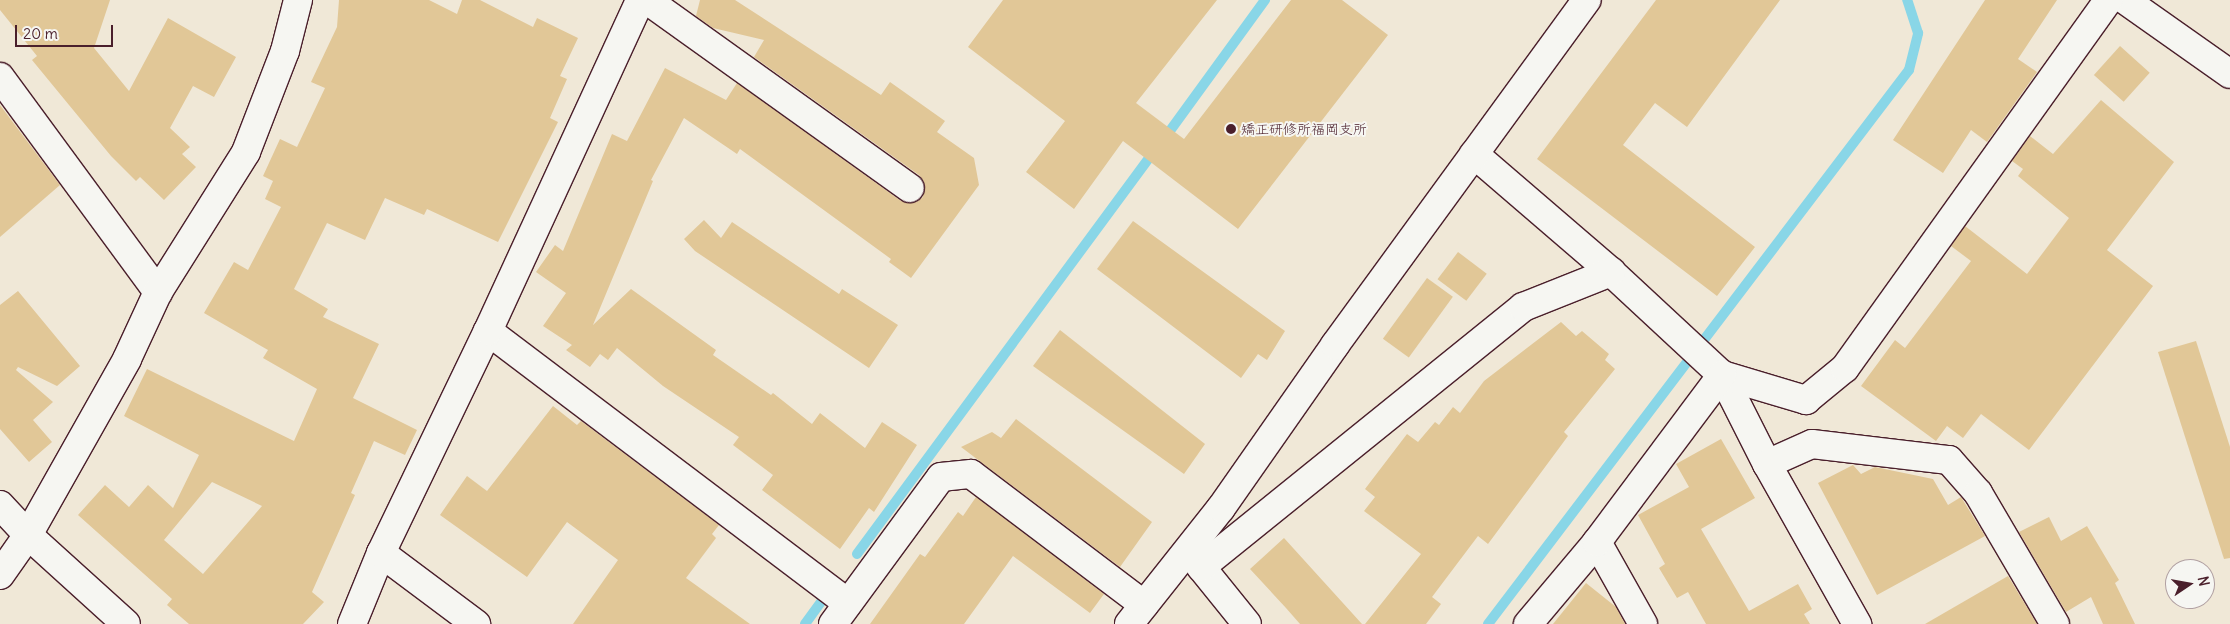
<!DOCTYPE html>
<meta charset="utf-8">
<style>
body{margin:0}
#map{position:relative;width:2230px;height:624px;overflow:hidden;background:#f0e8d7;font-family:Delius,"Klee One",sans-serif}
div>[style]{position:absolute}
.stream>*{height:10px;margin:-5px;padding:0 5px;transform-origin:5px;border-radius:5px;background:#89d6e7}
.building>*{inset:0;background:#e1c797;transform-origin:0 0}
.roads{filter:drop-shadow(1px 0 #4a1f2b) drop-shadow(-1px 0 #4a1f2b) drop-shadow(0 1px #4a1f2b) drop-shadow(0 -1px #4a1f2b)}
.minor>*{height:28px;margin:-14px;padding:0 14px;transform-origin:14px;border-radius:14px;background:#f6f6f2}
.tertiary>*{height:28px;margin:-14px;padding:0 14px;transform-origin:14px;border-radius:14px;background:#f6f6f2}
.dots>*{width:14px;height:14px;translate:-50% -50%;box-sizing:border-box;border:2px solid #f6f6f2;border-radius:50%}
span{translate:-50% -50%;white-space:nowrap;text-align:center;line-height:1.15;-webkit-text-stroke:4px #f6f6f2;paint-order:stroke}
.poi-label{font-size:14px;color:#4a1f2b}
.left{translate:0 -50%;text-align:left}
.north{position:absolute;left:2165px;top:559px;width:50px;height:50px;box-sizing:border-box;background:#f6f6f2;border:1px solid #b1a0a2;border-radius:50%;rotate:78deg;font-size:14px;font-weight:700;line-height:20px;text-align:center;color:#4a1f2b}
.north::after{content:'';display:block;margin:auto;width:18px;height:22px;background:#4a1f2b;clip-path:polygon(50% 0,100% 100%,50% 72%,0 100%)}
.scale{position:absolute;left:15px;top:25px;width:98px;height:22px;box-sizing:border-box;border:2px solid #4a1f2b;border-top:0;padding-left:6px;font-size:15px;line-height:18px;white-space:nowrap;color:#4a1f2b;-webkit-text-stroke:4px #f6f6f2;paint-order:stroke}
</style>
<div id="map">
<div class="stream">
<div style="left:1164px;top:139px;width:172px;rotate:-54deg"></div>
<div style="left:857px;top:554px;width:502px;rotate:-53.59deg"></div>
<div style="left:805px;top:624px;width:27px;rotate:-54deg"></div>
<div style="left:1488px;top:624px;width:696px;rotate:-52.77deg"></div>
<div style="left:1909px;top:70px;width:38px;rotate:-76deg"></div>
<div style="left:1918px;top:33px;width:35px;rotate:-108deg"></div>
</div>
<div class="building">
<div style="clip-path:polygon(0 0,110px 0,94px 48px,129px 91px,168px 18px,236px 57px,214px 97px,193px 86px,170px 128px,190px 147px,182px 154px,196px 167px,164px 200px,140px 177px,136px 181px,111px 156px,69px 105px,32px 60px,37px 56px,0 10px)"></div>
<div style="clip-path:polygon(evenodd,339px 0,429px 0,457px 14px,462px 0,480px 0,533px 27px,537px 18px,578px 38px,560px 76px,567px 79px,550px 118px,558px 122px,498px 242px,427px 209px,424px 215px,385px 198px,365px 240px,327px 223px,294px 289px,328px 309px,323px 317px,379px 344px,353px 398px,417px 430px,405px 455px,374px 441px,351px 493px,355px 495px,312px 592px,324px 602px,303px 624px,189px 624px,167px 605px,172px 599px,78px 515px,105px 485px,129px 507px,148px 485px,173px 508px,199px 455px,124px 416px,147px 369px,294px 441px,317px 389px,263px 358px,268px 350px,204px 313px,234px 262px,248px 270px,281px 207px,265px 199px,273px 181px,263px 176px,280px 139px,297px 147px,325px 88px,311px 82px,337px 27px,339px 0,212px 482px,262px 506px,203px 574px,164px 540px,212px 482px)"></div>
<div style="clip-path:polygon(700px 0,735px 0,881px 95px,890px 82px,945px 121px,937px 132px,974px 158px,979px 185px,911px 278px,889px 262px,891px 259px,740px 149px,737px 154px,684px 118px,651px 180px,653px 181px,593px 325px,631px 289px,716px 350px,713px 355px,771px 395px,773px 393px,812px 424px,820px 413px,865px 448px,882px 422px,917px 445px,874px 512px,869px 508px,840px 549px,762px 490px,773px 475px,733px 445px,739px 437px,663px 386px,617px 348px,608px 360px,600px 354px,590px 367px,566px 350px,572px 345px,543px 326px,566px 293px,536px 272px,555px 245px,563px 251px,612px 134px,627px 141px,665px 68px,726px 100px,737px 83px,901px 201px,916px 202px,923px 197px,924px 182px,919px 175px,754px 57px,764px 40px,713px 28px,696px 16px)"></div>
<div style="clip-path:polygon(1003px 0,1217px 0,1136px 103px,1184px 139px,1291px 0,1342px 0,1388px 35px,1238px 229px,1123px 141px,1074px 209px,1026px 172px,1065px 121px,968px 47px)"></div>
<div style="clip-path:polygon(1656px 0,1780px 0,1687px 127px,1655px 103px,1623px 145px,1755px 247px,1717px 296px,1537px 159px)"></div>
<div style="clip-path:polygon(1985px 0,2057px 0,2018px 59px,2037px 72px,1987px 142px,1971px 130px,1943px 173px,1893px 140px)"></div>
<div style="left:2120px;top:46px;width:40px;height:39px;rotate:42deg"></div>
<div style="clip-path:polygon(2101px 100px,2174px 162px,2107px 250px,2153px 286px,2029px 450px,1981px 414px,1963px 438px,1947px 426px,1936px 441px,1861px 386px,1895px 340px,1905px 348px,1971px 261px,1951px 246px,1965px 226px,2027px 274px,2069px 218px,2018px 176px,2023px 169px,2012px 161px,2030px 136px,2053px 154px)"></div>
<div style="clip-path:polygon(0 105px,60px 185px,0 237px)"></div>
<div style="clip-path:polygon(704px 220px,721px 238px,732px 222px,839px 294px,842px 289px,898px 325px,869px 368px,695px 251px,684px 239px)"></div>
<div style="clip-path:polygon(1133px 221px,1285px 331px,1267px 360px,1258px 354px,1241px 378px,1097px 269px)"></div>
<div style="left:1458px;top:252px;width:36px;height:34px;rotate:37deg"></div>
<div style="left:1427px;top:278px;width:32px;height:75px;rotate:36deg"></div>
<div style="clip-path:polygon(18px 291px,80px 366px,57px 386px,18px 367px,16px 370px,53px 402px,33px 420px,52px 442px,29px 462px,0 429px,0 305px)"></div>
<div style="clip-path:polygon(1561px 322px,1576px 336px,1582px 331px,1609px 354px,1605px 360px,1615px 369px,1564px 432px,1568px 436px,1488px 544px,1478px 536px,1432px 597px,1441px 604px,1426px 624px,1365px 624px,1421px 554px,1364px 511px,1375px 497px,1365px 489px,1407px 434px,1418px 442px,1435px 422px,1439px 425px,1453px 407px,1460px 413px,1484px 381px)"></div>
<div style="clip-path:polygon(1060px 330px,1205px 444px,1184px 474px,1033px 366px)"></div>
<div style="clip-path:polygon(2196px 341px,2230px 447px,2230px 558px,2224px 559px,2158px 352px)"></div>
<div style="clip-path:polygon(553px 406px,577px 425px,581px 421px,719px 525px,712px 534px,716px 538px,686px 578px,750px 624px,573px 624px,618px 560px,567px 522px,527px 577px,440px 515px,467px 476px,487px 491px)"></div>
<div style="clip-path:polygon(1016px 419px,1152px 522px,1120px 567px,961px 447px,992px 432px,1001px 438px)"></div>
<div style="clip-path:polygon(1721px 439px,1755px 498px,1701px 529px,1749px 611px,1798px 584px,1812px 609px,1804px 614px,1810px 624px,1706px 624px,1688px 592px,1677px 598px,1659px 568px,1665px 564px,1638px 515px,1689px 487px,1676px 464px)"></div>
<div style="clip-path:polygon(1853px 465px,1861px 474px,1875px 467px,1933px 479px,1948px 505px,1961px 497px,1985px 536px,1877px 595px,1818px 483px)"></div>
<div style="clip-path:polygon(976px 497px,1104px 594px,1090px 613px,1013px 556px,964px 624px,870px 624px,920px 554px,925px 557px,958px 512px,963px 516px)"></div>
<div style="clip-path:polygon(2049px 517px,2061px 541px,2087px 526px,2119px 580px,2115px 583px,2135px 624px,2103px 624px,2091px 597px,2066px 612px,2019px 532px)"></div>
<div style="clip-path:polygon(1284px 538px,1362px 624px,1300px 624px,1286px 608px,1250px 569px)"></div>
<div style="clip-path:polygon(2008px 576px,2037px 624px,1925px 624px)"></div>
<div style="clip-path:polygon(1586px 583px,1616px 607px,1625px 624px,1553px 624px)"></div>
</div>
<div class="roads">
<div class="minor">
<div style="left:647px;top:0;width:323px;rotate:35.6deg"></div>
<div style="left:2125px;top:0;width:128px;rotate:35.2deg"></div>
<div style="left:0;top:77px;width:267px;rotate:53.7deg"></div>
<div style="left:1474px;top:154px;width:181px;rotate:40.7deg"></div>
<div style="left:1611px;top:272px;width:151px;rotate:42.9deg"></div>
<div style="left:1722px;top:375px;width:100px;rotate:63.2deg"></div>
<div style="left:1767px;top:464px;width:184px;rotate:60.6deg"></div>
<div style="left:488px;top:331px;width:451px;rotate:37.1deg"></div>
<div style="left:1722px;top:375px;width:88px;rotate:16.6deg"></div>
<div style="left:1806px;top:400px;width:50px;rotate:-39.4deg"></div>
<div style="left:1845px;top:368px;width:452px;rotate:-54.4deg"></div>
<div style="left:1767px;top:464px;width:49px;rotate:-24deg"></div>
<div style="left:1812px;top:444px;width:138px;rotate:6.7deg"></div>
<div style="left:1949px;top:460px;width:44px;rotate:48.7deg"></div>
<div style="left:1978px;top:493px;width:152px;rotate:59.6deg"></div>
<div style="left:1597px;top:542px;width:94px;rotate:60.7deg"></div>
<div style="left:1194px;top:551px;width:17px;rotate:66deg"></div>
<div style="left:1201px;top:567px;width:73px;rotate:51.1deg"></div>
<div style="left:381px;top:553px;width:119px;rotate:36.8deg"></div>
<div style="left:1201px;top:567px;width:414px;rotate:-38.9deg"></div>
<div style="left:1523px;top:307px;width:95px;rotate:-21.7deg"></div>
<div style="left:352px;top:624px;width:77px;rotate:-67.8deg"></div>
<div style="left:381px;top:553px;width:246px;rotate:-64.3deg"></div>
<div style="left:488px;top:331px;width:364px;rotate:-65.3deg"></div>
<div style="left:833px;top:624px;width:182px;rotate:-53.7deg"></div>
<div style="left:941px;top:477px;width:30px;rotate:-6deg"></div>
<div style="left:971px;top:474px;width:217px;rotate:37.1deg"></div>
<div style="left:1528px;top:624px;width:107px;rotate:-49.9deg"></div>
<div style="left:1597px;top:542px;width:209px;rotate:-53.2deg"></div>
</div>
<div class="tertiary">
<div style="left:0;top:505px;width:41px;rotate:47deg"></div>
<div style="left:28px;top:535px;width:132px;rotate:42.2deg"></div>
<div style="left:0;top:575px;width:49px;rotate:-55deg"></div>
<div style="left:28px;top:535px;width:202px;rotate:-60.6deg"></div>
<div style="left:127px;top:359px;width:74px;rotate:-65.2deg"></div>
<div style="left:158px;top:292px;width:165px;rotate:-57.8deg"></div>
<div style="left:246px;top:152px;width:108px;rotate:-68.9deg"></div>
<div style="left:285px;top:51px;width:53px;rotate:-75.7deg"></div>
<div style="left:1129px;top:624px;width:148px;rotate:-51.6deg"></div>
<div style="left:1221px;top:508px;width:199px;rotate:-55deg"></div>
<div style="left:1335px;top:345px;width:427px;rotate:-53.9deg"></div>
</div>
</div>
<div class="dots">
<div style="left:1231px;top:129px;background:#4a1f2b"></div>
</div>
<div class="poi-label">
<span class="left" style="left:1241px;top:129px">矯正研修所福岡支所</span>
</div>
<div class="north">N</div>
<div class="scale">20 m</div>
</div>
